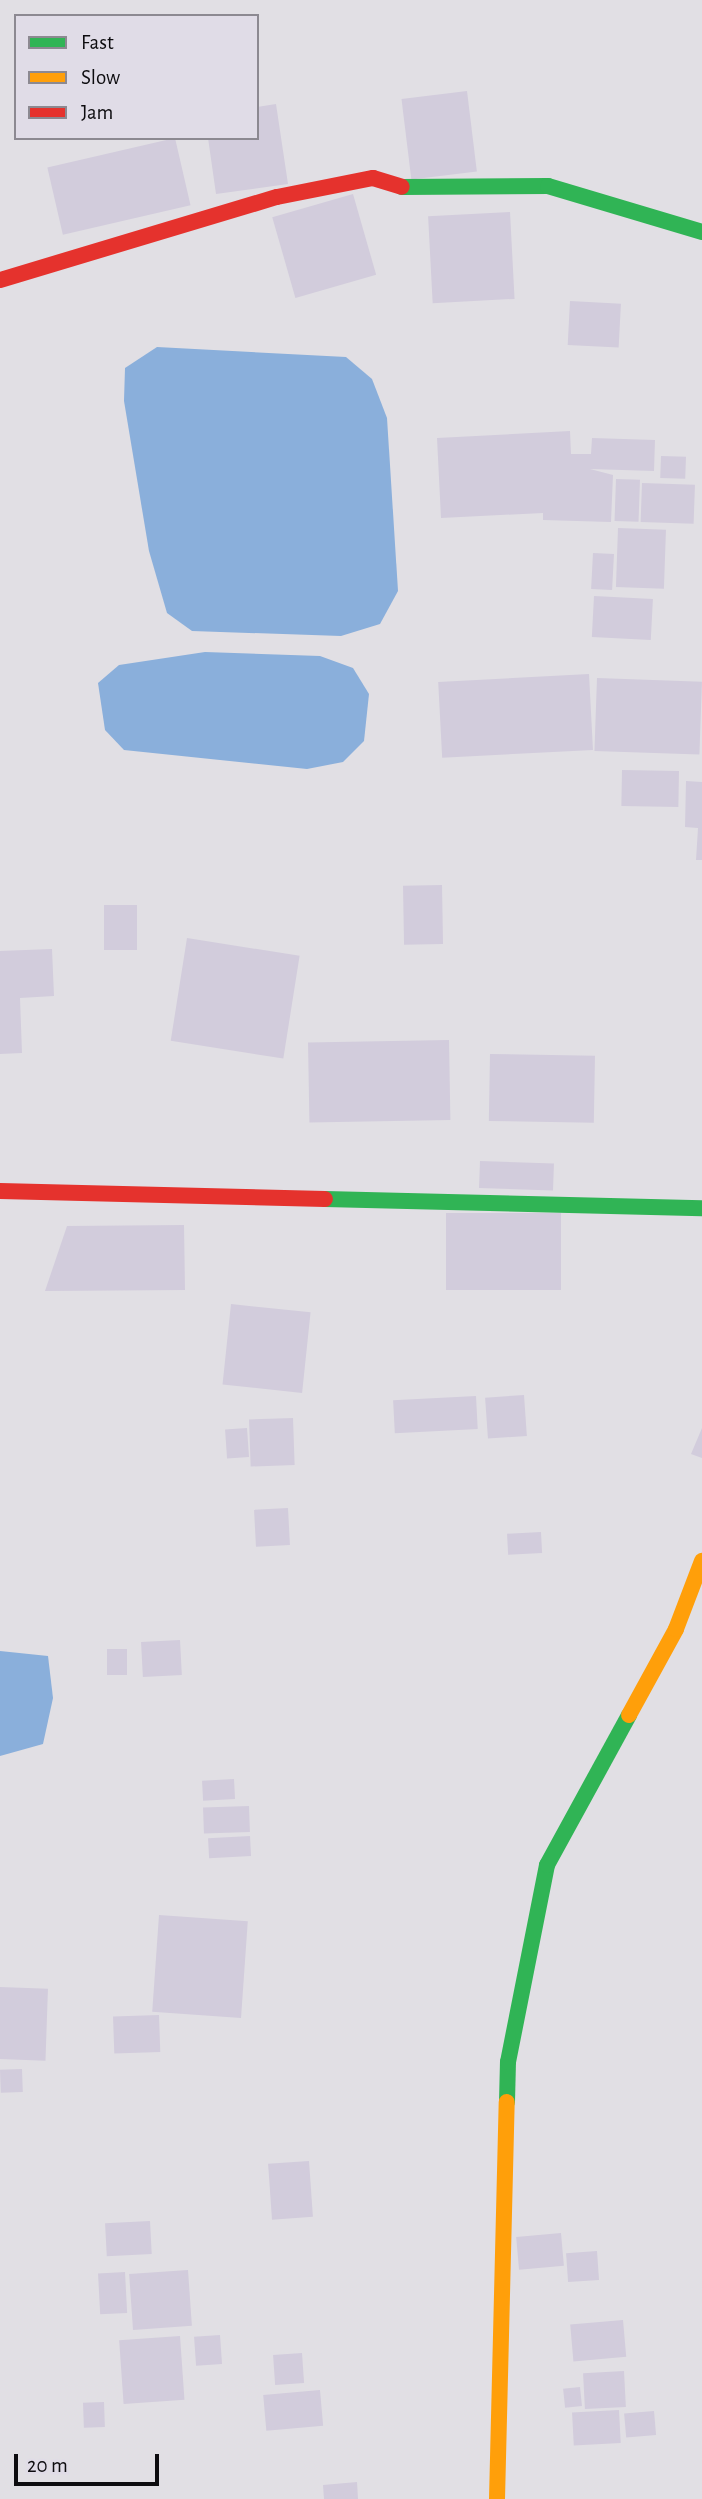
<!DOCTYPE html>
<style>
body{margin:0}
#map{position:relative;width:702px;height:2499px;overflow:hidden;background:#e1dfe4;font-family:"Alegreya Sans",sans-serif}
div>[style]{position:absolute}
.water>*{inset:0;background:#8aafdb}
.building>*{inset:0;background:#d2ccdc;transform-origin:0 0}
.fast>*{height:16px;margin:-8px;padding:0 8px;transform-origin:8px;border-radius:8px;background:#30b455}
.slow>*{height:16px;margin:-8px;padding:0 8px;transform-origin:8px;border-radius:8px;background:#ff9f0a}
.jam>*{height:16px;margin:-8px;padding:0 8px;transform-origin:8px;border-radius:8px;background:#e5322d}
span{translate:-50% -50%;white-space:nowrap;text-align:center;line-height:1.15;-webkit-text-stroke:5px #e0dce7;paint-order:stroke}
.legend{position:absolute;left:14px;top:14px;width:245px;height:126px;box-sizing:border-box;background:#e0dce7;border:2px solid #8c8991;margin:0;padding:9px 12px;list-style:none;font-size:21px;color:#0d0c0f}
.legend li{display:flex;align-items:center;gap:14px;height:35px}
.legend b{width:35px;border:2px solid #8c8991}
.scale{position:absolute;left:14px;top:2454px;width:145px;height:32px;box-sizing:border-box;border:4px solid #0d0c0f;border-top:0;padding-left:9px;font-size:21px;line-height:24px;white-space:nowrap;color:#0d0c0f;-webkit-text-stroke:5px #e0dce7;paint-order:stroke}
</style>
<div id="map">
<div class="water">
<div style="clip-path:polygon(157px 347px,346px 357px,372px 379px,387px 418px,398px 591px,380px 624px,341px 636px,192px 631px,167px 613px,149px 551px,124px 401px,125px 368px)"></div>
<div style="clip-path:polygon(205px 652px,320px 656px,353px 668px,369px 694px,364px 741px,343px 762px,307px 769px,124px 750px,105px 730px,98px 683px,119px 665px)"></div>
<div style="clip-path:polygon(0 1651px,48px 1656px,53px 1698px,43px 1744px,0 1756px)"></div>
</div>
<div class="building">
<div style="left:467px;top:91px;width:81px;height:66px;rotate:83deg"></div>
<div style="clip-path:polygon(276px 104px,288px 184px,216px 194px,208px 138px,257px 138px,257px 107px)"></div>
<div style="left:175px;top:138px;width:69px;height:131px;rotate:77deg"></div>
<div style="left:353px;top:194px;width:84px;height:84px;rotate:74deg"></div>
<div style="left:510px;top:212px;width:87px;height:82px;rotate:87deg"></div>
<div style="left:570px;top:301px;width:51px;height:44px;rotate:3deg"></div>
<div style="clip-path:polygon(570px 431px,571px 454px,591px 454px,592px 438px,655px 440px,654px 471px,590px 469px,613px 475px,611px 522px,543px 520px,543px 513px,441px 518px,437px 438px)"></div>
<div style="left:661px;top:456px;width:25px;height:22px;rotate:2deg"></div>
<div style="left:616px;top:479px;width:24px;height:42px;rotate:2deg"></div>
<div style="left:642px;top:483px;width:53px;height:39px;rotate:2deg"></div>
<div style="left:618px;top:528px;width:48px;height:59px;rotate:2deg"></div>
<div style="left:593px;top:553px;width:21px;height:36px;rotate:3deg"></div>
<div style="left:594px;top:596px;width:59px;height:41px;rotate:3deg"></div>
<div style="left:589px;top:674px;width:76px;height:151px;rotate:87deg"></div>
<div style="left:597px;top:678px;width:105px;height:73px;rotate:2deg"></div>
<div style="left:622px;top:770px;width:57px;height:36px;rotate:1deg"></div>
<div style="clip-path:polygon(686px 781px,702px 782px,702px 860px,696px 860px,698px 828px,685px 827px)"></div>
<div style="left:442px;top:885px;width:59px;height:39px;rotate:89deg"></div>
<div style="left:104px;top:905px;width:33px;height:45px"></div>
<div style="left:187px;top:938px;width:114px;height:104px;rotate:9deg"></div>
<div style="clip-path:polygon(52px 949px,54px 996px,20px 998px,22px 1053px,0 1054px,0 951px)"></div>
<div style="left:449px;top:1040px;width:80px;height:141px;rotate:89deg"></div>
<div style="left:490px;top:1054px;width:105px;height:67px;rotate:1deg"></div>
<div style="left:480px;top:1161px;width:74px;height:27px;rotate:2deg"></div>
<div style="left:561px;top:1213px;width:77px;height:115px;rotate:90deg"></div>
<div style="clip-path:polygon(184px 1225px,185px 1290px,45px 1291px,67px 1226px)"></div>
<div style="left:231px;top:1304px;width:80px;height:81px;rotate:6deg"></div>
<div style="left:524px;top:1395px;width:41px;height:39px;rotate:86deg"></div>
<div style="left:476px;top:1396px;width:33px;height:83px;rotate:87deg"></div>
<div style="left:293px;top:1418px;width:47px;height:44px;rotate:88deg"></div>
<div style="left:247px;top:1428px;width:29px;height:22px;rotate:86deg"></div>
<div style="clip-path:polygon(702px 1428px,702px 1458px,691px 1454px)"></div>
<div style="left:288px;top:1508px;width:37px;height:34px;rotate:87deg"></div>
<div style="left:541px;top:1532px;width:21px;height:34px;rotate:87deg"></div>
<div style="left:180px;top:1640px;width:35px;height:39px;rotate:87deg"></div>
<div style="left:107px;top:1649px;width:20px;height:26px"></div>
<div style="left:234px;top:1779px;width:20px;height:32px;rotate:87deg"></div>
<div style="left:249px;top:1806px;width:26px;height:46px;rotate:88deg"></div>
<div style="left:250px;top:1836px;width:20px;height:42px;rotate:87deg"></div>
<div style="left:159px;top:1915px;width:89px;height:97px;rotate:4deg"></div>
<div style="left:0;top:1987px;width:48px;height:72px;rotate:2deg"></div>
<div style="left:159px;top:2015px;width:37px;height:46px;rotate:88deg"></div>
<div style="left:22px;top:2069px;width:23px;height:22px;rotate:88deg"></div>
<div style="left:309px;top:2161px;width:56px;height:41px;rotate:86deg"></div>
<div style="left:150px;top:2221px;width:33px;height:45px;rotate:87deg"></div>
<div style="left:561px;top:2233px;width:33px;height:45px;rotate:85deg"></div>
<div style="left:597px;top:2251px;width:29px;height:31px;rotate:86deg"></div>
<div style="left:188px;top:2270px;width:56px;height:59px;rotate:86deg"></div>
<div style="left:125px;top:2272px;width:41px;height:27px;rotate:87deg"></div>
<div style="left:623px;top:2320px;width:37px;height:53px;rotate:85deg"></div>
<div style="left:220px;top:2335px;width:29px;height:26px;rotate:86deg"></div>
<div style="left:180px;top:2336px;width:64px;height:61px;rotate:86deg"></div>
<div style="left:302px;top:2353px;width:30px;height:29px;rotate:86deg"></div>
<div style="left:624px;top:2371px;width:36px;height:41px;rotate:87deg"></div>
<div style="left:580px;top:2387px;width:19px;height:17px;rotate:84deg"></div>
<div style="left:320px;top:2390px;width:36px;height:57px;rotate:85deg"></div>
<div style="left:104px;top:2402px;width:25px;height:21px;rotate:88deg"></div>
<div style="left:619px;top:2410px;width:33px;height:47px;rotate:87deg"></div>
<div style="left:654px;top:2411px;width:24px;height:30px;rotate:85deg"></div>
<div style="clip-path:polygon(357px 2482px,358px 2499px,324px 2499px,323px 2485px)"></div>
</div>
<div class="fast">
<div style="left:402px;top:187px;width:146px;rotate:-0.4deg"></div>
<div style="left:548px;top:186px;width:161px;rotate:16.6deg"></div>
<div style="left:325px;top:1199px;width:377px;rotate:1.4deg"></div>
<div style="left:507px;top:2102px;width:40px;rotate:-88.6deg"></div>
<div style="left:508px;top:2062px;width:201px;rotate:-78.8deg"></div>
<div style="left:547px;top:1865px;width:171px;rotate:-61.3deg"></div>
</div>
<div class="slow">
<div style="left:629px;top:1715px;width:98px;rotate:-61.3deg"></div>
<div style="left:676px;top:1629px;width:73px;rotate:-69.1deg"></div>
<div style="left:497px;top:2499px;width:397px;rotate:-88.6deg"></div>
</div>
<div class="jam">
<div style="left:0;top:280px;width:289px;rotate:-16.7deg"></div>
<div style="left:277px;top:197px;width:98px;rotate:-11.2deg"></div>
<div style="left:373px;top:178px;width:30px;rotate:17deg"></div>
<div style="left:0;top:1191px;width:325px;rotate:1.4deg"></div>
</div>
<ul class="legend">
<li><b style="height:9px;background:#30b455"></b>Fast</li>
<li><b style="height:9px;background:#ff9f0a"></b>Slow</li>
<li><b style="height:9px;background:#e5322d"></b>Jam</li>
</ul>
<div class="scale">20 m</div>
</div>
